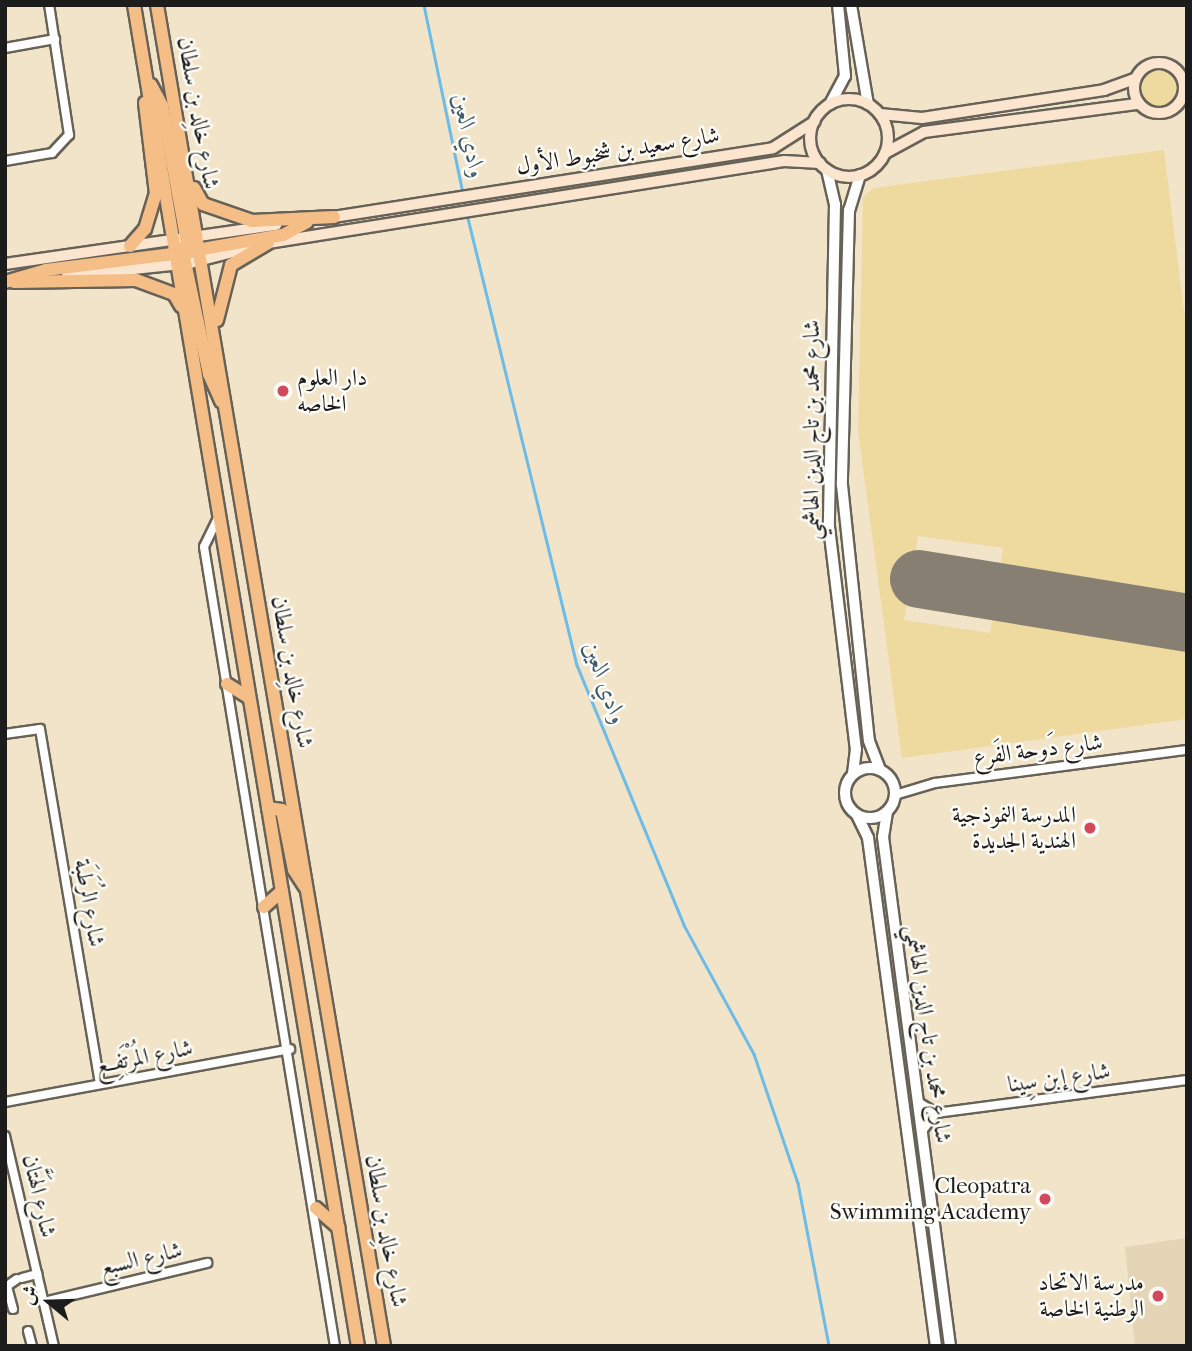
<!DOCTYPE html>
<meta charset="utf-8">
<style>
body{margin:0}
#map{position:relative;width:1192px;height:1351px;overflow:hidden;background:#f2e4c8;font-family:"IM FELL French Canon",Amiri,serif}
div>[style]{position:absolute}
.built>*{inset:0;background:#e5d5b7}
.sand>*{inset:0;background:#eeda9e}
.round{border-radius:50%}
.stream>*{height:2.5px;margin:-1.25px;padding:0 1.25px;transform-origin:1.25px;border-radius:1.25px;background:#6cbce7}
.runway>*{height:58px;margin:-29px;padding:0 29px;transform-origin:29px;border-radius:29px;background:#878072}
.roads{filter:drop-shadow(2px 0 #676258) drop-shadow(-2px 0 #676258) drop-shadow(0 2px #676258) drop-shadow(0 -2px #676258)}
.minor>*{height:8px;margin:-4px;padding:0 4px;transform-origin:4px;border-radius:4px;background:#fff}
.tertiary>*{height:10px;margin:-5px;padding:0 5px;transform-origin:5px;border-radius:5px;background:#fff}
.tertiary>.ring{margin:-5px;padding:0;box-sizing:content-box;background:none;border:10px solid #fff;border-radius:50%}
.secondary>*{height:10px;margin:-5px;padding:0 5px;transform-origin:5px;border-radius:5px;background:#fbe5cf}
.secondary>.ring{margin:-5px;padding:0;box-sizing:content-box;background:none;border:10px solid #fbe5cf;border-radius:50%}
.primary>*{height:12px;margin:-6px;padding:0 6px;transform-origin:6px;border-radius:6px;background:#f6be87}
.dots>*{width:19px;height:19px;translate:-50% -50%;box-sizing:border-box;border:4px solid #fdfcf7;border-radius:50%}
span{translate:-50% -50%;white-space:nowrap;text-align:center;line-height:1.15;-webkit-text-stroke:5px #fdfcf7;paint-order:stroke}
.street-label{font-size:23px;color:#1c1c1c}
.poi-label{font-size:23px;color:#1c1c1c}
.left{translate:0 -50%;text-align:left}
.right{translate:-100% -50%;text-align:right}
.water-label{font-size:24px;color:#3c5c6d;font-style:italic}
.frame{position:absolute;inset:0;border:7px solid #1c1c1c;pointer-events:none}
.north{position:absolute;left:14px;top:1267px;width:70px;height:70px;-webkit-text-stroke:5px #fdfcf7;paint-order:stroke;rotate:289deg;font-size:19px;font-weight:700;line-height:28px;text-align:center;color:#1c1c1c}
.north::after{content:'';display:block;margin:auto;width:24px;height:32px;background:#1c1c1c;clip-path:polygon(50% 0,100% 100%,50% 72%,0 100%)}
</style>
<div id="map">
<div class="built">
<div style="clip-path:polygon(1187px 1238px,1187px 1346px,1135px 1346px,1125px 1247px)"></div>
</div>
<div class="sand">
<div class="round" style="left:1139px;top:69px;width:38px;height:38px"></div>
<div style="clip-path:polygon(1164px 150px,1187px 335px,1187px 600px,1000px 569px,1003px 548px,918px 536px,904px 620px,990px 633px,994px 614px,1187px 645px,1187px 719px,902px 758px,858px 431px,863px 198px,873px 188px)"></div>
</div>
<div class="stream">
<div style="left:424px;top:5px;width:193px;rotate:78.3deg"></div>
<div style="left:467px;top:214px;width:464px;rotate:76.3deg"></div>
<div style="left:577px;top:665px;width:281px;rotate:67.6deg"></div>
<div style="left:684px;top:925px;width:147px;rotate:61.5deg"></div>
<div style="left:754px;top:1054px;width:136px;rotate:71.2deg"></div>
<div style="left:798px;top:1183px;width:166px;rotate:79.2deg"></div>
</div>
<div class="runway">
<div style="left:919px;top:579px;width:272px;rotate:9.3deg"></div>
</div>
<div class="roads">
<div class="minor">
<div style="left:5px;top:48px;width:51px;rotate:-10.2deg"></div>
<div style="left:5px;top:161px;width:48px;rotate:-9.7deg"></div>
<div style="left:52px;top:153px;width:25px;rotate:-47deg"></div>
<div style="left:69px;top:135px;width:132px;rotate:-98.7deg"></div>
<div style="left:219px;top:516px;width:34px;rotate:116deg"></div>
<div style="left:204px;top:547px;width:810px;rotate:80.69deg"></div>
<div style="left:5px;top:734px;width:35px;rotate:-8deg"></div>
<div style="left:40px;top:729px;width:360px;rotate:80.4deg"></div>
<div style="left:895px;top:795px;width:42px;rotate:-16.7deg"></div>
<div style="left:935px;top:783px;width:254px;rotate:-7.5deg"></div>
<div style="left:5px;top:1102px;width:290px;rotate:-10.5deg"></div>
<div style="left:918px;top:1102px;width:21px;rotate:31deg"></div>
<div style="left:936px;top:1113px;width:253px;rotate:-7.5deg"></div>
<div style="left:922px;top:1131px;width:23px;rotate:-52deg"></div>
<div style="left:5px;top:1136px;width:216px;rotate:76.9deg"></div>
<div style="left:22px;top:1278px;width:16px;rotate:-15deg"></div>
<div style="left:44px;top:1302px;width:168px;rotate:-13.5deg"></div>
<div style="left:13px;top:1309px;width:24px;rotate:-105deg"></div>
<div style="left:7px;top:1286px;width:12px;rotate:-35deg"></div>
<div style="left:28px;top:1331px;width:16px;rotate:75deg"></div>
</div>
<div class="tertiary">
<div style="left:851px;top:5px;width:100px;rotate:80.3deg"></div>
<div style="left:830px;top:104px;width:32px;rotate:-62deg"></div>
<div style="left:845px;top:76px;width:71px;rotate:-95.6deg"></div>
<div style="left:827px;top:170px;width:35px;rotate:77deg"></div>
<div style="left:835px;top:204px;width:323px;rotate:91.1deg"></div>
<div style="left:829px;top:527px;width:224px;rotate:83.1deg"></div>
<div style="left:856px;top:749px;width:25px;rotate:97deg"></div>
<div style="left:860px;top:175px;width:37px;rotate:107deg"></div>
<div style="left:849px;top:210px;width:275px;rotate:91.5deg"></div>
<div style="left:842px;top:485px;width:257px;rotate:84deg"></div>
<div style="left:869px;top:741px;width:31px;rotate:69deg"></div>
<div class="ring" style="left:845px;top:768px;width:40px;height:40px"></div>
<div style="left:887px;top:812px;width:25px;rotate:99deg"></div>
<div style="left:883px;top:837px;width:513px;rotate:82.5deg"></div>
<div style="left:857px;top:815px;width:25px;rotate:64deg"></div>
<div style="left:868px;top:838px;width:513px;rotate:82.38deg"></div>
</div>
<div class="secondary">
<div class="ring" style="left:1134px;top:63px;width:40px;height:40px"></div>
<div class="ring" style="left:810px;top:99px;width:68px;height:68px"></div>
<div style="left:880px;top:114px;width:42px;rotate:5.4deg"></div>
<div style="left:922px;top:118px;width:184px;rotate:-8.7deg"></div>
<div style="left:1104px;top:90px;width:33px;rotate:-20deg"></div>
<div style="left:885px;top:153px;width:44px;rotate:-28.3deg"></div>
<div style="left:924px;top:132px;width:216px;rotate:-7.5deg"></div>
<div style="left:327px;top:218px;width:451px;rotate:-8.9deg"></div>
<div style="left:773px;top:148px;width:49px;rotate:-32.4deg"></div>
<div style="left:5px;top:264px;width:274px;rotate:-8.2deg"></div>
<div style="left:67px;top:276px;width:124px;rotate:-6deg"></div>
<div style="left:190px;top:263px;width:81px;rotate:-14.4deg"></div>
<div style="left:268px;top:243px;width:522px;rotate:-9.03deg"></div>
<div style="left:784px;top:161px;width:36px;rotate:3deg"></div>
</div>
<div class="primary">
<div style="left:134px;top:5px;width:1360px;rotate:80.52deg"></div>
<div style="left:157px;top:5px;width:1360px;rotate:80.39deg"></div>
<div style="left:151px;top:85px;width:24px;rotate:62deg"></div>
<div style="left:162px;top:106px;width:149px;rotate:79.6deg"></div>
<div style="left:194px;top:188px;width:18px;rotate:61deg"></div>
<div style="left:203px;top:204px;width:52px;rotate:19.1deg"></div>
<div style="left:252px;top:221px;width:82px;rotate:-2.8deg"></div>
<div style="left:130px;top:246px;width:23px;rotate:-49deg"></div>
<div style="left:145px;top:229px;width:37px;rotate:-73deg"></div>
<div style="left:156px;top:194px;width:92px;rotate:-96.9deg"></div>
<div style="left:182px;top:248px;width:129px;rotate:77.9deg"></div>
<div style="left:209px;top:374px;width:30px;rotate:66deg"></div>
<div style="left:191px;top:251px;width:93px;rotate:-9.9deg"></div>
<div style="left:283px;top:235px;width:27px;rotate:-28deg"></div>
<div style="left:5px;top:282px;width:43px;rotate:-16.3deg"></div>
<div style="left:46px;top:270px;width:143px;rotate:-7.2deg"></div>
<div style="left:188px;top:252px;width:18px;rotate:-63deg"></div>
<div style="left:14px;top:282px;width:122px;rotate:-0.9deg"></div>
<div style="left:136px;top:280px;width:40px;rotate:20.2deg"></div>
<div style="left:174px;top:294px;width:14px;rotate:60deg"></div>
<div style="left:217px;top:320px;width:57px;rotate:-75.7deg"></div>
<div style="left:231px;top:265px;width:43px;rotate:-30.7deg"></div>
<div style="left:227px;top:684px;width:26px;rotate:32deg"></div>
<div style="left:268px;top:808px;width:14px;rotate:8deg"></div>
<div style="left:282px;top:810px;width:61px;rotate:78.7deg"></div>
<div style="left:294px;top:870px;width:20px;rotate:57deg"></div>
<div style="left:264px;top:907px;width:24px;rotate:-42deg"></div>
<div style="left:316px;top:1208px;width:30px;rotate:41deg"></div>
</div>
</div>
<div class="dots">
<div style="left:283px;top:391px;background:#d1495b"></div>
<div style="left:1090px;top:828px;background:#d1495b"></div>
<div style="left:1045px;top:1199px;background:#d1495b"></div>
<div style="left:1158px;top:1296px;background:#d1495b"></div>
</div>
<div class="street-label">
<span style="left:198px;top:113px;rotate:80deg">شارع خالِد بن سلطان</span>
<span style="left:618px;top:151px;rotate:-9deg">شارع سعيد بن شخبوط الأول</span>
<span style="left:812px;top:430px;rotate:-90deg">شارع محمد بن تاج الدين الهاشمي</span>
<span style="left:292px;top:672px;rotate:80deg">شارع خالِد بن سلطان</span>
<span style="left:1038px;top:750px;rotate:-7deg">شارع دَوحة الفَرع</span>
<span style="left:89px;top:903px;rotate:80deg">شارع الرُطَبَة</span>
<span style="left:928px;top:1034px;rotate:82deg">شارع محمد بن تاج الدين الهاشمي</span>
<span style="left:144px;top:1057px;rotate:-11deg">شارع المُرْتَفِع</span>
<span style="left:1059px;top:1078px;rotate:-8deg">شارع إبن سِينا</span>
<span style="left:39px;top:1196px;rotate:77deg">شارع الهَتَّان</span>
<span style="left:386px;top:1231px;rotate:80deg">شارع خالِد بن سلطان</span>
<span style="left:141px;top:1259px;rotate:-13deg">شارع السبع</span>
</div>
<div class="poi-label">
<span class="left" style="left:297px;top:391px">دار العلوم<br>الخاصه</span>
<span class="right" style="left:1076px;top:828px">المدرسة النموذجية<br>الهندية الجديدة</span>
<span class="right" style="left:1031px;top:1199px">Cleopatra<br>Swimming Academy</span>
<span class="right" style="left:1144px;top:1296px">مدرسة الاتحاد<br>الوطنية الخاصة</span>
</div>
<div class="water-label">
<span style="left:469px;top:136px;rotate:78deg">وادي العين</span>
<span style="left:605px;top:683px;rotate:70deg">وادي العين</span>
</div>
<div class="frame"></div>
<div class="north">ش</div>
</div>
